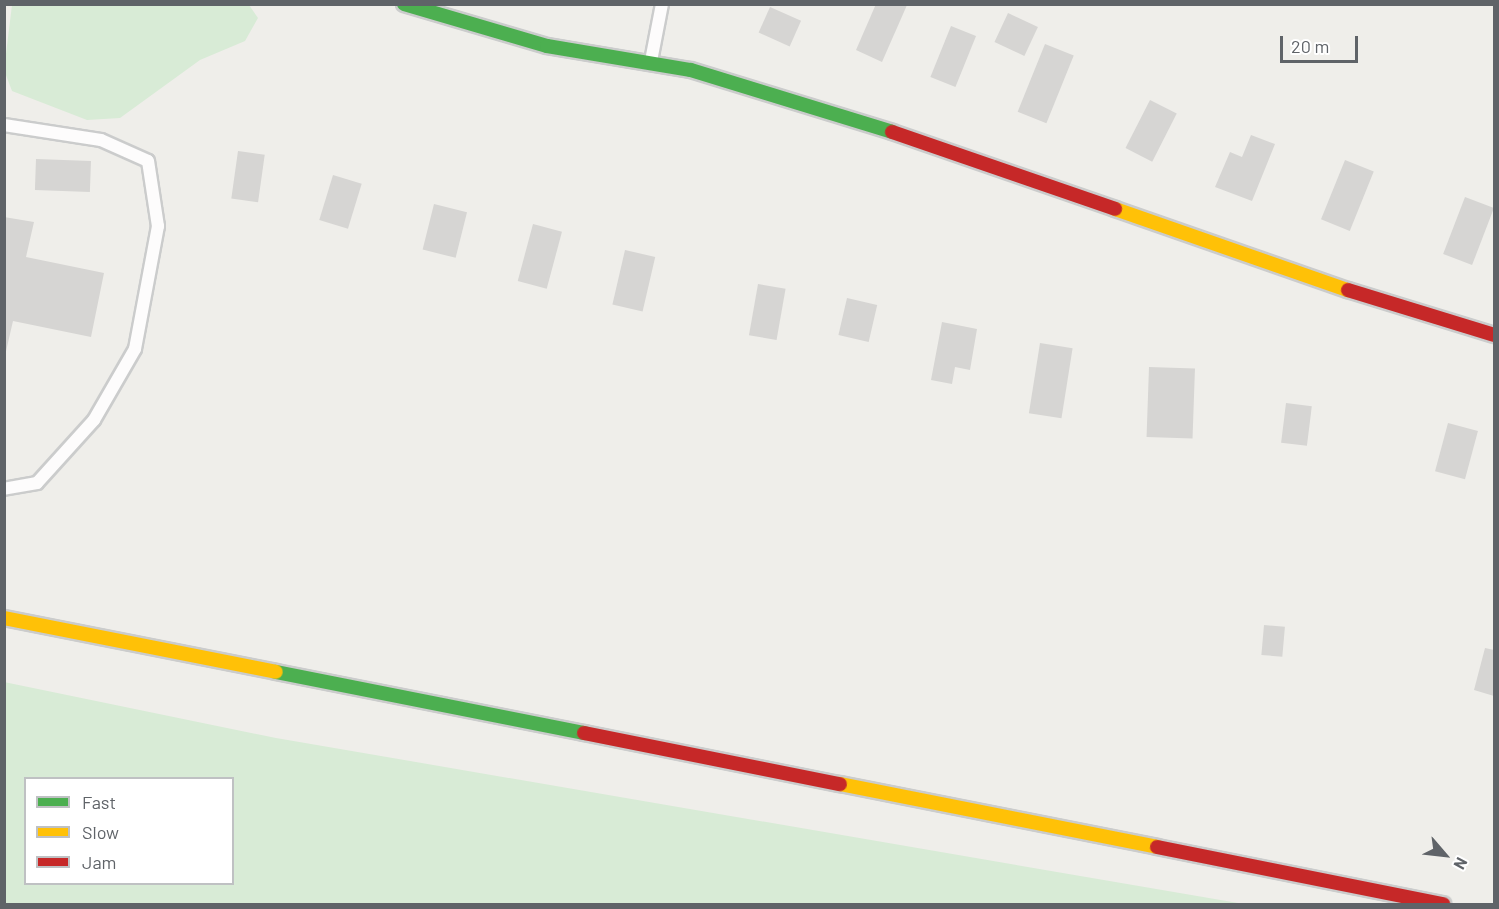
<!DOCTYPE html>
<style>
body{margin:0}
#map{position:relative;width:1499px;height:909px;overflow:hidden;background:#efeeea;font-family:Barlow,sans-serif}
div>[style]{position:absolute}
.green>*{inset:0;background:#d8ebd6}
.building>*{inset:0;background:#d6d5d3;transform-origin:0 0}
.roads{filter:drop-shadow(2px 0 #cbcccc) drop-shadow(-2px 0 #cbcccc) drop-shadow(0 2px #cbcccc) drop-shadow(0 -2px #cbcccc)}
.lane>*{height:12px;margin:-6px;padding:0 6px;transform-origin:6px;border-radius:6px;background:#fdfcfc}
.fast>*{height:14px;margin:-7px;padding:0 7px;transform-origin:7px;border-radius:7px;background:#4caf50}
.slow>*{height:14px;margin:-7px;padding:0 7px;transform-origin:7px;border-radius:7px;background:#ffc107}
.jam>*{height:14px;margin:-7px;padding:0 7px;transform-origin:7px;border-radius:7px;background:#c62828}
span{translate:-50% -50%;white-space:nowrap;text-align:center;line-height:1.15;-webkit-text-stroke:4.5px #fff;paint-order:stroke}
.frame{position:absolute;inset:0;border:6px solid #5f6368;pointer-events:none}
.legend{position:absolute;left:24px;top:777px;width:210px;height:108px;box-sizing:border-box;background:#fff;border:2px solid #bfc1c3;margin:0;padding:8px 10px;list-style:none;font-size:18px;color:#5f6368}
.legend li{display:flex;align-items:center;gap:12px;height:30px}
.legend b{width:30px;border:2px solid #bfc1c3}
.north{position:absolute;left:1415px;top:825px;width:60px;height:60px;-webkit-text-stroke:4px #fff;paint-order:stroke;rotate:118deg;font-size:16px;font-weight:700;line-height:24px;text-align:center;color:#5f6368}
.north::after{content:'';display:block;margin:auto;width:21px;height:27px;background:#5f6368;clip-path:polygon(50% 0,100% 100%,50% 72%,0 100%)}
.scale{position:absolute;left:1280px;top:36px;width:78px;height:27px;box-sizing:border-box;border:3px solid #5f6368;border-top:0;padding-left:8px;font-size:18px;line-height:21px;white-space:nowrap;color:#5f6368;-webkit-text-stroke:4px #fff;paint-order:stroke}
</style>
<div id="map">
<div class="green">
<div style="clip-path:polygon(12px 5px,249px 5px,258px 18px,245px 41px,200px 60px,120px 118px,87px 120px,12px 91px,4px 70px)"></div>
<div style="clip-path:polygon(evenodd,4px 682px,276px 738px,1244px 904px,5px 904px,4px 682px,26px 778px,232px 778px,232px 884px,26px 884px,26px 778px)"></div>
</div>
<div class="building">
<div style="clip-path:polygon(876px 4px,907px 5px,882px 62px,856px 50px)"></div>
<div style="left:770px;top:7px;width:34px;height:28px;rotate:24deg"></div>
<div style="left:1008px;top:13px;width:33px;height:32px;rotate:25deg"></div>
<div style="left:951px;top:26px;width:27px;height:55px;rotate:22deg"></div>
<div style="left:1045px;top:44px;width:31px;height:73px;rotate:22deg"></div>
<div style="left:1150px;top:100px;width:30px;height:54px;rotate:27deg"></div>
<div style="clip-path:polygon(1251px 135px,1275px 144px,1252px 201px,1215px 187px,1230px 152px,1242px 157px)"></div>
<div style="left:238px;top:151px;width:27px;height:48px;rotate:8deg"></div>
<div style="left:36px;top:159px;width:55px;height:31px;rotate:2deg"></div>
<div style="left:1345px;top:160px;width:31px;height:64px;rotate:22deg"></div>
<div style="left:333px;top:175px;width:30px;height:47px;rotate:17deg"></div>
<div style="left:1465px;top:197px;width:31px;height:61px;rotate:21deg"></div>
<div style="left:434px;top:204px;width:34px;height:47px;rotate:14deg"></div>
<div style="clip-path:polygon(4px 217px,34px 222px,26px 257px,104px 273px,91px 337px,13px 321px,4px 360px)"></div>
<div style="left:533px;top:224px;width:30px;height:59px;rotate:15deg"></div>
<div style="left:625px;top:250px;width:31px;height:56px;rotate:13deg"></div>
<div style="left:758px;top:284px;width:28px;height:52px;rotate:10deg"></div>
<div style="left:847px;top:298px;width:31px;height:38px;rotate:13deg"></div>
<div style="clip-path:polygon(942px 322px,977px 329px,970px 370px,955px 367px,952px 384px,931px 380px)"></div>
<div style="left:1040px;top:343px;width:33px;height:71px;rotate:9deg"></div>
<div style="left:1149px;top:367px;width:46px;height:70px;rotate:2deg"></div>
<div style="left:1286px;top:403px;width:26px;height:40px;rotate:7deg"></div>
<div style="left:1448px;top:423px;width:31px;height:50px;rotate:15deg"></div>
<div style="left:1264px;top:625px;width:21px;height:30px;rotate:5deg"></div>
<div style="clip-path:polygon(1485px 648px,1494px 650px,1494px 696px,1474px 690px)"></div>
</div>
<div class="roads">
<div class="lane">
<div style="left:651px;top:61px;width:58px;rotate:-79.1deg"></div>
<div style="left:4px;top:125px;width:98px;rotate:8.8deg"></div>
<div style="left:101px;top:140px;width:51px;rotate:24.1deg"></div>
<div style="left:148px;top:161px;width:66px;rotate:81.3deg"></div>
<div style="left:158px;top:226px;width:125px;rotate:100.6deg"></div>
<div style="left:135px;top:349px;width:82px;rotate:120deg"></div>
<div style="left:94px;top:420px;width:85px;rotate:132.1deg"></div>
<div style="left:37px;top:483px;width:34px;rotate:170deg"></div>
</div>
<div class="fast">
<div style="left:404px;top:4px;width:149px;rotate:16.4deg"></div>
<div style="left:547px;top:46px;width:146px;rotate:9.5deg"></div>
<div style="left:691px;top:70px;width:210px;rotate:17.1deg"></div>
<div style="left:276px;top:672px;width:314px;rotate:11.2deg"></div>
</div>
<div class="slow">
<div style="left:1115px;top:209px;width:247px;rotate:19.2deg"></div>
<div style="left:4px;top:618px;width:277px;rotate:11.2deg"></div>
<div style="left:840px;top:784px;width:323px;rotate:11.2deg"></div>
</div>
<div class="jam">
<div style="left:892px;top:132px;width:236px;rotate:19deg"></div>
<div style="left:1348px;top:290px;width:153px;rotate:17.1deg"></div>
<div style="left:584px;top:733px;width:261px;rotate:11.3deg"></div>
<div style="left:1157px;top:847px;width:292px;rotate:11.3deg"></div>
</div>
</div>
<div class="frame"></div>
<ul class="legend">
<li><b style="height:8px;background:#4caf50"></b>Fast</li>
<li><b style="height:8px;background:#ffc107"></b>Slow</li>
<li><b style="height:8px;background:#c62828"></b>Jam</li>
</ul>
<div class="north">N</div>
<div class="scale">20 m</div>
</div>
